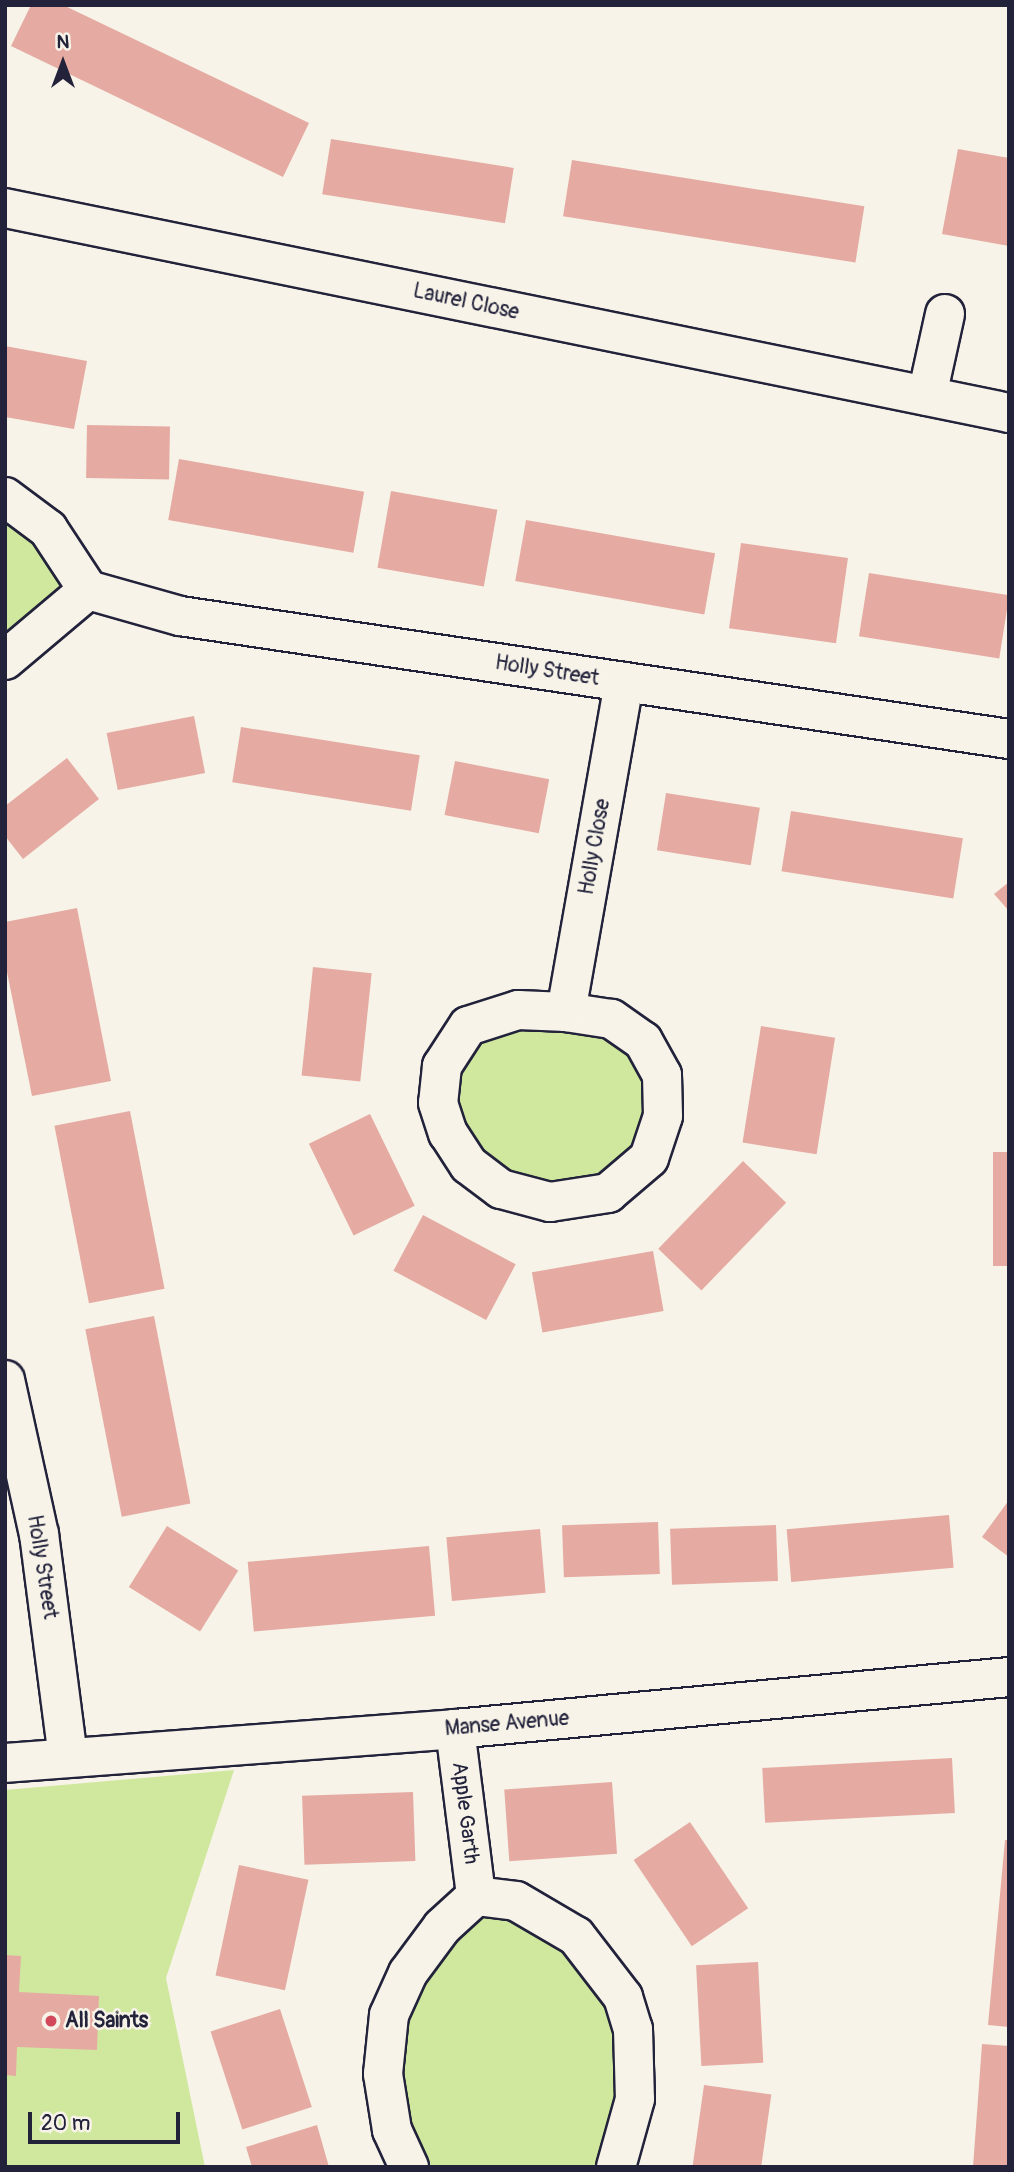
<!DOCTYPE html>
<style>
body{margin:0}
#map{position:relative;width:1014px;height:2172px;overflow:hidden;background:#f7f3e8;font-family:Pangolin,sans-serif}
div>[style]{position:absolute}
.green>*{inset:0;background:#cfe89e}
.building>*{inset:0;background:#e5aba2;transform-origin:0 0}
.roads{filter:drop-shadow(2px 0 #22223b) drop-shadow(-2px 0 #22223b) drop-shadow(0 2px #22223b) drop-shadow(0 -2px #22223b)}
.street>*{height:38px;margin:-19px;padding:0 19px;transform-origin:19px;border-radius:19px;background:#f7f3e8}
.dots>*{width:19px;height:19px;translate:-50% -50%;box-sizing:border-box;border:4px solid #f7f3e8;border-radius:50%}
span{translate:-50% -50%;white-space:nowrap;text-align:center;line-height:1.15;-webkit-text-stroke:5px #f7f3e8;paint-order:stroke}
.street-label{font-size:21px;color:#22223b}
.poi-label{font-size:21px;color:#22223b;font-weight:700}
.left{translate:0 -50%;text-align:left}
.frame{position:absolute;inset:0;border:7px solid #22223b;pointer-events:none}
.north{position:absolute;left:28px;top:28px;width:70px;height:70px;-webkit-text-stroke:5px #f7f3e8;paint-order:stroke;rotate:0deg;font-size:19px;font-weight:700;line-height:28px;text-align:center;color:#22223b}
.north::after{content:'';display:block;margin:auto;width:24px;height:32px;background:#22223b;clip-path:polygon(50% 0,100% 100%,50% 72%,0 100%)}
.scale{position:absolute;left:28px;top:2112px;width:152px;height:32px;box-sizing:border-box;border:4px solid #22223b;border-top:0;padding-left:9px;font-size:21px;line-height:24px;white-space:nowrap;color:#22223b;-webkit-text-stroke:5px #f7f3e8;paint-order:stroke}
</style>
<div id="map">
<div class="green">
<div style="clip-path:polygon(5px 497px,88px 590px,5px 660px)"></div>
<div style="clip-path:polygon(518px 1010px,643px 1041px,649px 1158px,550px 1202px,469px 1165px,442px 1066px)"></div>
<div style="clip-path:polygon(234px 1770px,166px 1978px,205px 2167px,5px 2167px,5px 1790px)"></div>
<div style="clip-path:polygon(516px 1901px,623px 1997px,616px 2167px,409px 2167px,392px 2130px,408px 1973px,442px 1927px)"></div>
</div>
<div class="building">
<div style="clip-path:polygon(31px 5px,63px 5px,309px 123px,283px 177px,11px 46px)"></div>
<div style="left:331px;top:139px;width:185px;height:56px;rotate:9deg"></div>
<div style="clip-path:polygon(958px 149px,1009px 158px,1009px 246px,942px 234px)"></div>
<div style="left:572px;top:160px;width:296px;height:57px;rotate:9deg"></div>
<div style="clip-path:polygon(5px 346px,87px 361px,74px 429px,5px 417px)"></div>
<div style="left:87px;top:425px;width:83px;height:53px;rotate:1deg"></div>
<div style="left:179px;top:459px;width:188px;height:62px;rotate:10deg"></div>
<div style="left:391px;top:491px;width:108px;height:78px;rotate:10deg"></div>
<div style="left:526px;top:520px;width:192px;height:62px;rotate:10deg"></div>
<div style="left:741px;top:543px;width:108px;height:86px;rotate:8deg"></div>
<div style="left:869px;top:573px;width:142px;height:64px;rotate:9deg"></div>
<div style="left:194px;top:716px;width:58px;height:89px;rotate:79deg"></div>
<div style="left:241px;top:727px;width:181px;height:56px;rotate:9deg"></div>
<div style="clip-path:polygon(67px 758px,99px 799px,23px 859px,5px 836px,5px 806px)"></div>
<div style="left:455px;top:761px;width:96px;height:55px;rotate:11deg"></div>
<div style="left:666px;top:793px;width:95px;height:58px;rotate:9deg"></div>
<div style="left:791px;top:811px;width:174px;height:61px;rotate:9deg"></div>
<div style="clip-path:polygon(1009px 882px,1009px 911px,994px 894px)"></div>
<div style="clip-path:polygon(77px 908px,111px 1081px,32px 1096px,5px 962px,5px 922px)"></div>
<div style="left:313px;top:967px;width:59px;height:109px;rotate:6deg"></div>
<div style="left:761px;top:1026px;width:75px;height:118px;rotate:9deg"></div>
<div style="left:130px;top:1111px;width:181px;height:77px;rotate:79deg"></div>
<div style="left:370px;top:1114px;width:102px;height:68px;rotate:64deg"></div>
<div style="left:993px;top:1152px;width:16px;height:114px"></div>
<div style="left:743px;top:1161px;width:60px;height:122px;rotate:44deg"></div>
<div style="left:423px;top:1215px;width:105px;height:63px;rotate:28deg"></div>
<div style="left:653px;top:1251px;width:61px;height:123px;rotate:80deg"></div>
<div style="left:154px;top:1316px;width:191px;height:70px;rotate:79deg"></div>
<div style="clip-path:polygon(1009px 1500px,1009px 1557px,982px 1537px)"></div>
<div style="left:949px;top:1515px;width:53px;height:163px;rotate:85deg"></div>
<div style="left:658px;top:1522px;width:52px;height:96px;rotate:88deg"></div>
<div style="left:776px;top:1525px;width:56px;height:106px;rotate:88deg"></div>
<div style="left:167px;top:1526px;width:84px;height:72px;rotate:32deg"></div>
<div style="left:540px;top:1529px;width:64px;height:94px;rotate:85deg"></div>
<div style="left:429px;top:1546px;width:70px;height:182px;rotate:85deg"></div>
<div style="left:952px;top:1758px;width:55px;height:190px;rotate:87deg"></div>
<div style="left:612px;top:1782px;width:72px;height:108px;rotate:86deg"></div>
<div style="left:413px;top:1792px;width:69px;height:111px;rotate:88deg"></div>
<div style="left:690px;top:1822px;width:104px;height:68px;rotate:56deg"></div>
<div style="clip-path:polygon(1005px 1840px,1009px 1840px,1009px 2027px,988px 2025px)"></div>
<div style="left:239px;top:1865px;width:71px;height:113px;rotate:12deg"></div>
<div style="clip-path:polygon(5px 1955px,21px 1956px,19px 1992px,99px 1996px,97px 2050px,17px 2047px,16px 2076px,5px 2075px)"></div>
<div style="left:758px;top:1962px;width:101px;height:62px;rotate:87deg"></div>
<div style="left:280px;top:2009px;width:103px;height:73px;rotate:72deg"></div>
<div style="clip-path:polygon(982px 2044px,1009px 2046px,1009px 2167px,973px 2167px)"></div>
<div style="left:704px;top:2085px;width:68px;height:82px;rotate:8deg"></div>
<div style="clip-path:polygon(317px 2125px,329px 2167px,252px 2167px,246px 2147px)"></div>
</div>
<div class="roads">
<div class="street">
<div style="left:5px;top:208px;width:1025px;rotate:11.54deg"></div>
<div style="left:927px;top:396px;width:84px;rotate:-77.6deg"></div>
<div style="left:5px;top:497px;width:54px;rotate:36.7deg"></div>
<div style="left:48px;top:529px;width:73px;rotate:56.7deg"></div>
<div style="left:5px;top:660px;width:109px;rotate:-40.1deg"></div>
<div style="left:88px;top:590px;width:96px;rotate:15.8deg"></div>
<div style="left:180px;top:616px;width:838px;rotate:8.44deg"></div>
<div style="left:566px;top:1012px;width:48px;rotate:-177.6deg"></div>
<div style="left:518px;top:1010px;width:52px;rotate:162.3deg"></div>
<div style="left:468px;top:1026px;width:48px;rotate:123deg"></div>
<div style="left:442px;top:1066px;width:37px;rotate:96deg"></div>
<div style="left:438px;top:1103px;width:32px;rotate:72deg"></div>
<div style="left:448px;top:1133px;width:38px;rotate:57deg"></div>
<div style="left:469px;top:1165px;width:40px;rotate:37deg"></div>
<div style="left:501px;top:1189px;width:51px;rotate:14.9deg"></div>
<div style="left:550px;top:1202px;width:59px;rotate:-8.8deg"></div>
<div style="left:608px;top:1193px;width:54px;rotate:-40.5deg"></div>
<div style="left:649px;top:1158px;width:44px;rotate:-71.6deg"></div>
<div style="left:663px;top:1116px;width:41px;rotate:-91.4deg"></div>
<div style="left:662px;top:1075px;width:39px;rotate:-119deg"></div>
<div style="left:643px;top:1041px;width:39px;rotate:-145deg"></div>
<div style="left:611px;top:1019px;width:46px;rotate:-171.2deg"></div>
<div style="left:566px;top:1012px;width:335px;rotate:-80deg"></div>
<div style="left:5px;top:1380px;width:158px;rotate:77.6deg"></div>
<div style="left:39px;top:1534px;width:225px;rotate:82.6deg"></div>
<div style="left:455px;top:1729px;width:168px;rotate:82.8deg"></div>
<div style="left:5px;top:1763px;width:451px;rotate:-4.3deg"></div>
<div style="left:455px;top:1729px;width:556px;rotate:-5.36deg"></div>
<div style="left:409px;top:2167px;width:41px;rotate:-114.7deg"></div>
<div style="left:392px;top:2130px;width:57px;rotate:-99.1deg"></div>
<div style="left:383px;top:2074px;width:59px;rotate:-84.2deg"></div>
<div style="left:389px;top:2015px;width:46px;rotate:-65.7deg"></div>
<div style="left:408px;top:1973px;width:57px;rotate:-53.5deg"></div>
<div style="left:442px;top:1927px;width:46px;rotate:-42.4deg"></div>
<div style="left:476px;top:1896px;width:40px;rotate:7.1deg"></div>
<div style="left:516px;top:1901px;width:69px;rotate:30.3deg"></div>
<div style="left:576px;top:1936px;width:77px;rotate:52.4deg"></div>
<div style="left:623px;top:1997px;width:34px;rotate:73deg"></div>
<div style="left:633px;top:2029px;width:70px;rotate:88.4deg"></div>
<div style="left:635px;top:2099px;width:71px;rotate:105.6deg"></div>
</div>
</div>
<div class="dots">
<div style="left:51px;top:2021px;background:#d1495b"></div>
</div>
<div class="street-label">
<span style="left:466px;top:302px;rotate:12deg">Laurel Close</span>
<span style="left:547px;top:671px;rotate:9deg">Holly Street</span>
<span style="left:595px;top:847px;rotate:-80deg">Holly Close</span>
<span style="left:42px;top:1567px;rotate:81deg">Holly Street</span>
<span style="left:507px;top:1724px;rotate:-5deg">Manse Avenue</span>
<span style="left:465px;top:1813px;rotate:83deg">Apple Garth</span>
</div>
<div class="poi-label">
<span class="left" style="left:65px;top:2021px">All Saints</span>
</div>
<div class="frame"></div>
<div class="north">N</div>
<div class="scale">20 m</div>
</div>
